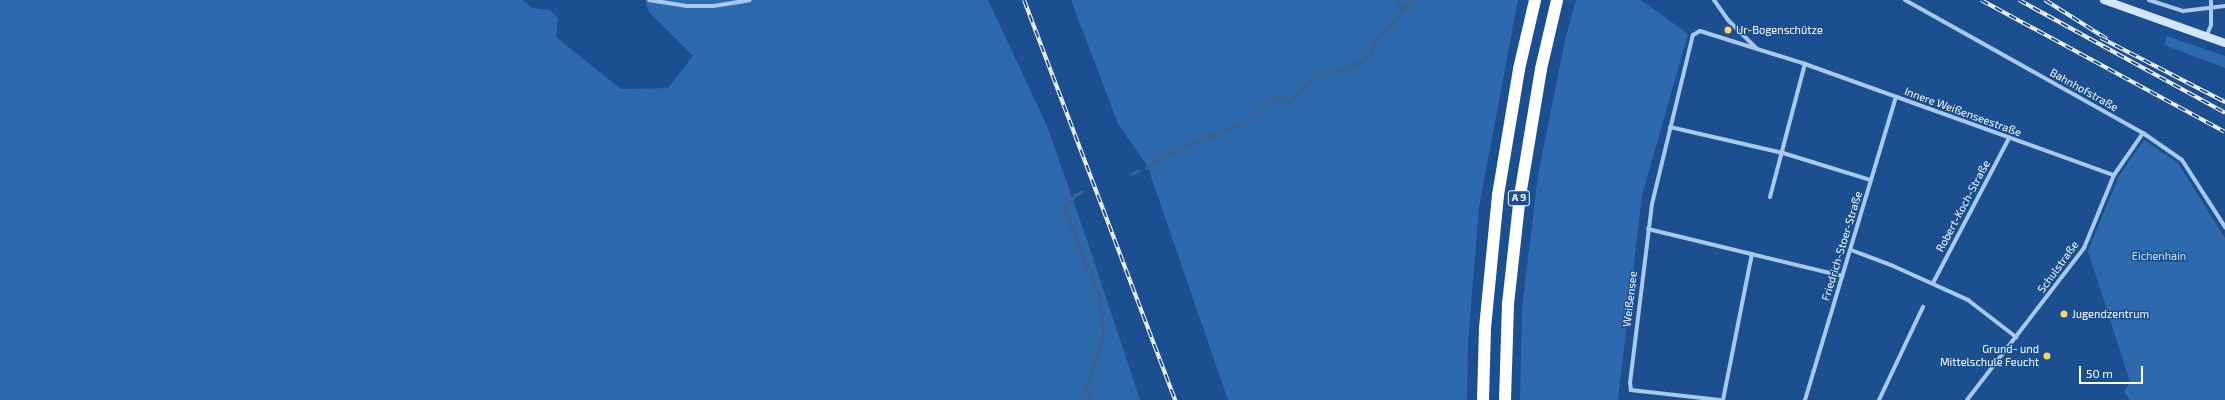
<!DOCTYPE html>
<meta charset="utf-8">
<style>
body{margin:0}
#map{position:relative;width:2225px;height:400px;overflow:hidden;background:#1b4f8f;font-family:"Exo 2",sans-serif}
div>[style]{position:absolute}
.green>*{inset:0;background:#2e69ad}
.stream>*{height:2.5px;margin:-1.25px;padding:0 1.25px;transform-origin:1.25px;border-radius:1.25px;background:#3c6290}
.minor>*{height:4px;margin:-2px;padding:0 2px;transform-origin:2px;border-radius:2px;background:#a9c9ee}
.secondary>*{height:8px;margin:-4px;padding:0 4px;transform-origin:4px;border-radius:4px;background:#d6e6fa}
.motorway>*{height:12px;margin:-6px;padding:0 6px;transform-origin:6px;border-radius:6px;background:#fff}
.rail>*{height:4px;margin-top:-2px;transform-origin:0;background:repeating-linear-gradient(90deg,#1b4f8f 0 8px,#fff 0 16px);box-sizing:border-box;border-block:1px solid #fff}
.dots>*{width:11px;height:11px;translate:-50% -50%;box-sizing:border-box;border:2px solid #1b4f8f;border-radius:50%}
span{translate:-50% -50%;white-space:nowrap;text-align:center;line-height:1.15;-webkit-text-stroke:3px #1b4f8f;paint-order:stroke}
.shield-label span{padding:1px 3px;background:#1b4f8f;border:1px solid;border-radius:3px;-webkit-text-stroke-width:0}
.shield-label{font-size:10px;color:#fff;font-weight:700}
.poi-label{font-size:11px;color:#fff}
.left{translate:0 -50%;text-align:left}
.right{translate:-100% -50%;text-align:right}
.street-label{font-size:11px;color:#fff}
.park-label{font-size:11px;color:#cfe3fa}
.scale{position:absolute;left:2079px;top:366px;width:64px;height:18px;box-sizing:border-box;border:2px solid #fff;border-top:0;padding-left:5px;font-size:12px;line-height:14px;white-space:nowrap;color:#fff;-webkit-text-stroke:3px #1b4f8f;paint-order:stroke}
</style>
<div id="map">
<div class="green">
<div style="clip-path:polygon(0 0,523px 0,532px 8px,550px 10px,558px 18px,556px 37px,621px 89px,668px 88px,693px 56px,649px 12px,645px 0,988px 0,1047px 126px,1089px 246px,1140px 400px,0 400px)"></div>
<div style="clip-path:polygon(1071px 0,1518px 0,1479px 207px,1468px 343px,1467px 400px,1228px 400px,1147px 165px,1118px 124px)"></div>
<div style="clip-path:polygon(1576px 0,1641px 0,1688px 34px,1642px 196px,1618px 400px,1520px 400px,1522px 308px,1538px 175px,1565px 40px)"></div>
<div style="clip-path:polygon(2167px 36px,2225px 56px,2225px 68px,2164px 45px)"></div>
<div style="clip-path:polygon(2144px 140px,2178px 163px,2225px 238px,2225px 400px,2130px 400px,2124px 392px,2130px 382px,2088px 251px,2119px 176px)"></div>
</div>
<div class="stream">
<div style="left:1398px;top:0;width:11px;rotate:68deg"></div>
<div style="left:1251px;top:117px;width:28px;rotate:-42deg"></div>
<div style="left:1272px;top:98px;width:15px;rotate:11deg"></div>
<div style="left:1287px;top:101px;width:10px;rotate:-24deg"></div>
<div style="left:1296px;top:97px;width:33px;rotate:-50deg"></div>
<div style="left:1317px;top:72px;width:16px"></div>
<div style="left:1333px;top:72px;width:21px;rotate:-19deg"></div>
<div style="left:1353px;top:65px;width:21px;rotate:-29deg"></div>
<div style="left:1371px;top:55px;width:14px;rotate:-78deg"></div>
<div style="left:1374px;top:41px;width:25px;rotate:-42deg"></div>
<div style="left:1393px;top:24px;width:17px;rotate:-57deg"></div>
<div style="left:1402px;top:10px;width:15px;rotate:-42deg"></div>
<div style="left:1146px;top:168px;width:18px;rotate:-38deg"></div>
<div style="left:1160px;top:157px;width:90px;rotate:-22.9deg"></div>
<div style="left:1131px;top:174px;width:8px;rotate:-23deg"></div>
<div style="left:1082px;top:192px;width:7px;rotate:153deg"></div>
<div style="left:1076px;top:195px;width:18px;rotate:128deg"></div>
<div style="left:1065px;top:209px;width:92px;rotate:68.4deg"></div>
<div style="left:1099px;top:295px;width:38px;rotate:83deg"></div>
<div style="left:1104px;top:333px;width:60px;rotate:107.5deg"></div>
<div style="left:1086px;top:390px;width:12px;rotate:59deg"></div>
</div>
<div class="minor">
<div style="left:649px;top:0;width:37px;rotate:9deg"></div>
<div style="left:686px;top:6px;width:27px"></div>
<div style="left:713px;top:6px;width:37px;rotate:-9deg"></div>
<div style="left:1714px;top:0;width:24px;rotate:55deg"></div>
<div style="left:1728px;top:20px;width:40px;rotate:45deg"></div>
<div style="left:1905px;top:0;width:273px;rotate:29.2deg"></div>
<div style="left:2143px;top:133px;width:47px;rotate:34.7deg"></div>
<div style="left:2182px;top:160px;width:80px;rotate:57.3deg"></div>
<div style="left:2149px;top:0;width:36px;rotate:18deg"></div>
<div style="left:2183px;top:11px;width:42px;rotate:-6.8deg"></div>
<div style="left:2206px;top:37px;width:13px;rotate:-67deg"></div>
<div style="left:2211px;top:25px;width:25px;rotate:-90deg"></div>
<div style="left:1670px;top:127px;width:116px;rotate:13deg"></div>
<div style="left:1783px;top:153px;width:92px;rotate:17.1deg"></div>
<div style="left:1770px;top:197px;width:138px;rotate:-75.3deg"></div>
<div style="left:1648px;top:229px;width:200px;rotate:13.6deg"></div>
<div style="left:1851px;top:250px;width:43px;rotate:20.6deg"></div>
<div style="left:1891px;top:265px;width:85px;rotate:24.4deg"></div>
<div style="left:1968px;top:300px;width:61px;rotate:37.6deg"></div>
<div style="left:1933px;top:283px;width:164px;rotate:-62.3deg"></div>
<div style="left:1720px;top:400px;width:90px;rotate:-173.6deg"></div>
<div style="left:1631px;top:390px;width:7px;rotate:-98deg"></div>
<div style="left:1630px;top:383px;width:180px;rotate:-83deg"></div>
<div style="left:1652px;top:204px;width:174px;rotate:-76.4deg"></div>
<div style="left:1693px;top:35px;width:8px;rotate:-30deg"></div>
<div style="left:1700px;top:31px;width:110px;rotate:17.4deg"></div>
<div style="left:1805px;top:64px;width:328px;rotate:19.8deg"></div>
<div style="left:1723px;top:400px;width:149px;rotate:-78.8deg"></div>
<div style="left:1805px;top:400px;width:316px;rotate:-73.3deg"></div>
<div style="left:1879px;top:400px;width:103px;rotate:-64.7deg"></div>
<div style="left:1967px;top:400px;width:192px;rotate:-52.4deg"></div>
<div style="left:2084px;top:248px;width:79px;rotate:-67.7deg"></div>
<div style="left:2114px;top:175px;width:51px;rotate:-55.4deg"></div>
</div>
<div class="secondary">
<div style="left:2104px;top:0;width:128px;rotate:19.6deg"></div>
</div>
<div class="motorway">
<div style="left:1483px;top:400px;width:72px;rotate:-88.4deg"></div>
<div style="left:1485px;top:328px;width:134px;rotate:-84.4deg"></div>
<div style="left:1498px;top:195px;width:128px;rotate:-80.5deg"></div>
<div style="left:1519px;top:69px;width:71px;rotate:-76.9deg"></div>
<div style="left:1505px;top:400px;width:96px;rotate:-88.2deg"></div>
<div style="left:1508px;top:304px;width:109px;rotate:-83.7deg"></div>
<div style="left:1520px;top:196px;width:129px;rotate:-80.6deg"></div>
<div style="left:1541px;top:69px;width:71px;rotate:-76.9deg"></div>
</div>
<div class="rail">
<div style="left:1024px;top:0;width:428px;rotate:69.3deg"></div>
<div style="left:1981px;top:0;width:277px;rotate:28.4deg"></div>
<div style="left:2019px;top:0;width:235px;rotate:28.7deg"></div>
<div style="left:2045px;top:0;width:73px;rotate:32.2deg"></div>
<div style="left:2101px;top:38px;width:140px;rotate:27.3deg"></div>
</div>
<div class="dots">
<div style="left:1728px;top:30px;background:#ffd166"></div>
<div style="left:2064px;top:314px;background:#ffd166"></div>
<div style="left:2047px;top:356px;background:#ffd166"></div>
</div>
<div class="shield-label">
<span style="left:1519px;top:198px">A 9</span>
</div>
<div class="poi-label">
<span class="left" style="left:1736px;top:30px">Ur-Bogenschütze</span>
<span class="left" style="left:2072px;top:314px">Jugendzentrum</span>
<span class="right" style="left:2039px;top:356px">Grund- und<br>Mittelschule Feucht</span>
</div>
<div class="street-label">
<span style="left:2084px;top:90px;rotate:29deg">Bahnhofstraße</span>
<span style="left:1963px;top:112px;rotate:20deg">Innere Weißenseestraße</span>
<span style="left:1963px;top:206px;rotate:-62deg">Robert-Koch-Straße</span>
<span style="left:1842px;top:246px;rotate:-73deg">Friedrich-Stoer-Straße</span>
<span style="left:2058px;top:267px;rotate:-54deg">Schulstraße</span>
<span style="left:1630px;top:299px;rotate:-83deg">Weißensee</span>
</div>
<div class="park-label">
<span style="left:2159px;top:256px">Eichenhain</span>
</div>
<div class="scale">50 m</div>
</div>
